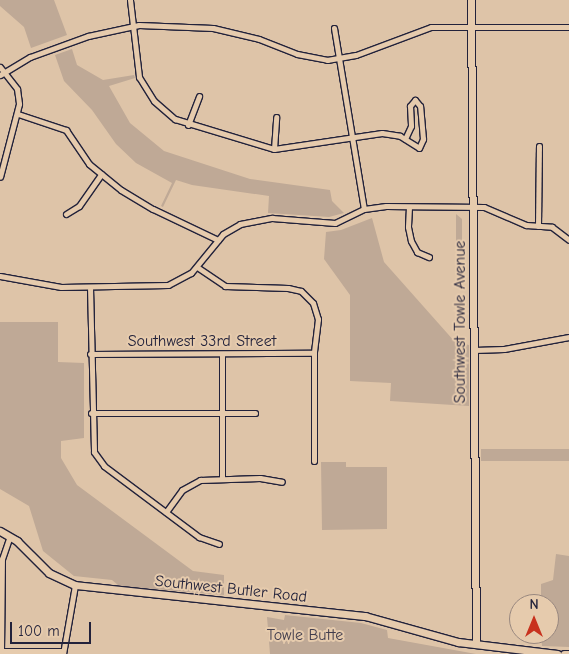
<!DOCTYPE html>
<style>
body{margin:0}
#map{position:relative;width:569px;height:654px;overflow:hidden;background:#dec4a8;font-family:"Comic Neue",sans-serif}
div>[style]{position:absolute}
.green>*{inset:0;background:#bfa996;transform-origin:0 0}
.roads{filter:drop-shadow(1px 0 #22223b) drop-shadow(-1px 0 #22223b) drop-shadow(0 1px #22223b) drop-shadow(0 -1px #22223b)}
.minor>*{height:5px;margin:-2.5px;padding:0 2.5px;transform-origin:2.5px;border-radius:2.5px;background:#e6cbad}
.secondary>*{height:7px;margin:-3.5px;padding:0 3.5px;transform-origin:3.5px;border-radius:3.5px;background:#e6cbad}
span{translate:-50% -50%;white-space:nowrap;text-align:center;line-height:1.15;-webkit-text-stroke:4px #e6cbad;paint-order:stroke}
.street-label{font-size:16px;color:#22223b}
.park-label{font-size:16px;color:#413d4d}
.north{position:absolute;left:509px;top:594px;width:50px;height:50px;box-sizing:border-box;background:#e6cbad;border:1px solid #98877f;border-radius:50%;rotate:0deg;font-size:14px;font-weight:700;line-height:20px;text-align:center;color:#22223b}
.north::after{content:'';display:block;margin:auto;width:18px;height:22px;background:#c8321e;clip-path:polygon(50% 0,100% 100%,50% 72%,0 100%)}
.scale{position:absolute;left:10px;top:622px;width:81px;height:22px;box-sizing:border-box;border:2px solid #22223b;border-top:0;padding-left:6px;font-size:15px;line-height:18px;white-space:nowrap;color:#22223b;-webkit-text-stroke:4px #e6cbad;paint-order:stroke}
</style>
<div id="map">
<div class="green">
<div style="clip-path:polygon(0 0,54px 0,67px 35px,31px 48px,24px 27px,0 6px)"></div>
<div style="clip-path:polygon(72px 49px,77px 65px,103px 80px,134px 75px,135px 78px,109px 86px,130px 123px,164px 151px,250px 179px,330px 190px,332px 201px,344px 213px,329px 217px,268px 213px,269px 196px,192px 185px,176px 180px,163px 207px,161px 206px,172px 183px,136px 163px,116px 144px,92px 110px,64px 81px,55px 55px)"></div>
<div style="clip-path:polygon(456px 214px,462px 219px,462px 242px,456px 243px)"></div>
<div style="clip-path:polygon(372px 218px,384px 262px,455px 342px,469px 345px,469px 406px,390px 401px,391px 383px,350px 381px,350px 295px,324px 259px,326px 232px,341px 230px)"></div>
<div style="clip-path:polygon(0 322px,58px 322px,58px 362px,84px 363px,84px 438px,61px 441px,61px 458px,77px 485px,193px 571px,224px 575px,224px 595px,129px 587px,118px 585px,112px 580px,74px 576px,43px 551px,29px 506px,0 489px)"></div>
<div style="left:569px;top:449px;width:12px;height:88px;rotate:90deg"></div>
<div style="clip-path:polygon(321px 462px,346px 462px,346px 467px,387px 467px,387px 529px,322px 530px)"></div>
<div style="clip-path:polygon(556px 554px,569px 556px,569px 647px,542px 646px,541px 634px,549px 634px,549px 604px,541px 604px,541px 584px,553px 580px)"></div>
<div style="clip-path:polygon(285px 615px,361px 623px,387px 630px,388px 638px,476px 654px,270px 654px,267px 617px,284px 620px)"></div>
</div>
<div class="roads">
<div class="minor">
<div style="left:130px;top:0;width:78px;rotate:83.3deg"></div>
<div style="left:139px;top:77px;width:28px;rotate:58deg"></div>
<div style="left:154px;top:101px;width:28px;rotate:41deg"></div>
<div style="left:175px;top:119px;width:103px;rotate:16.9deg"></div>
<div style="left:274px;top:149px;width:109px;rotate:-8.4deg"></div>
<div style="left:382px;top:133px;width:18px;rotate:9deg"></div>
<div style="left:400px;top:136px;width:22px;rotate:32deg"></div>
<div style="left:419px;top:148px;width:10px;rotate:-66deg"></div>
<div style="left:423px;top:139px;width:33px;rotate:-95deg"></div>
<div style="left:420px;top:106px;width:8px;rotate:-130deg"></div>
<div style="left:415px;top:100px;width:8px;rotate:130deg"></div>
<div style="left:410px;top:106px;width:20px;rotate:87deg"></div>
<div style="left:411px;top:126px;width:14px;rotate:115deg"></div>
<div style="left:334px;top:28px;width:183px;rotate:80.6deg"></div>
<div style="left:0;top:67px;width:28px;rotate:52deg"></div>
<div style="left:17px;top:89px;width:15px;rotate:82deg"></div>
<div style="left:19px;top:104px;width:75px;rotate:104.6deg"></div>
<div style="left:0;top:75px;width:35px;rotate:-31deg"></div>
<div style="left:30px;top:57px;width:62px;rotate:-19.9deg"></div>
<div style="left:88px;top:36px;width:52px;rotate:-12.2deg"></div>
<div style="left:139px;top:25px;width:74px;rotate:2.3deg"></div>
<div style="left:213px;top:28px;width:47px;rotate:13.4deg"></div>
<div style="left:259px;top:39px;width:41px;rotate:21.5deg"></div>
<div style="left:297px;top:54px;width:31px;rotate:11deg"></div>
<div style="left:327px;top:60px;width:29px;rotate:-10deg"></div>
<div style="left:356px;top:55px;width:80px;rotate:-20.5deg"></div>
<div style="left:431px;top:27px;width:138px"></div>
<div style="left:18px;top:114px;width:51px;rotate:18.4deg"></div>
<div style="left:66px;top:130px;width:41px;rotate:55.9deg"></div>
<div style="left:89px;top:164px;width:41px;rotate:39.1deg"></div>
<div style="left:121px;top:190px;width:37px;rotate:31deg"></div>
<div style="left:153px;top:209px;width:72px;rotate:25.5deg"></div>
<div style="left:188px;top:125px;width:31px;rotate:-69deg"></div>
<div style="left:274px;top:149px;width:32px;rotate:-86deg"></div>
<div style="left:409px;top:207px;width:20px;rotate:93deg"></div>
<div style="left:408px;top:227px;width:14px;rotate:78deg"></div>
<div style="left:411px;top:241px;width:13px;rotate:61deg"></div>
<div style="left:417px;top:252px;width:13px;rotate:23deg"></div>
<div style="left:66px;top:214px;width:15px;rotate:-32deg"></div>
<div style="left:79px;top:206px;width:39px;rotate:-55deg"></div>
<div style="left:538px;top:226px;width:80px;rotate:-89.3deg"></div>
<div style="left:197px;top:267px;width:34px;rotate:34deg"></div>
<div style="left:225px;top:286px;width:63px;rotate:1.8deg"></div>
<div style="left:288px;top:288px;width:13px;rotate:13deg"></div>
<div style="left:301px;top:291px;width:17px;rotate:45deg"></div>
<div style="left:313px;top:303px;width:17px;rotate:73deg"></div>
<div style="left:318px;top:319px;width:34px;rotate:97deg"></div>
<div style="left:314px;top:353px;width:108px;rotate:90deg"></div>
<div style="left:0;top:276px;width:62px;rotate:10.2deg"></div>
<div style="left:61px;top:287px;width:107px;rotate:-1.1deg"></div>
<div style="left:168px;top:285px;width:26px;rotate:-28deg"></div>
<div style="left:191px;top:273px;width:50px;rotate:-50.6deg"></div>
<div style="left:223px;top:234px;width:20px;rotate:-30deg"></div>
<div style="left:240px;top:224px;width:33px;rotate:-11deg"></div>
<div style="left:272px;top:218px;width:63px;rotate:4.5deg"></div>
<div style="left:335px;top:223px;width:32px;rotate:-26deg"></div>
<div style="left:364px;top:209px;width:22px;rotate:-8deg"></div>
<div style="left:386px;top:206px;width:98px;rotate:0.6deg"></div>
<div style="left:484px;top:207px;width:46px;rotate:23.2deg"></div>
<div style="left:526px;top:225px;width:26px;rotate:4deg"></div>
<div style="left:552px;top:227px;width:21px;rotate:37deg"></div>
<div style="left:90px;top:287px;width:165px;rotate:88.6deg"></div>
<div style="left:94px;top:452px;width:17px;rotate:54deg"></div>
<div style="left:104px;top:466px;width:119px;rotate:36.8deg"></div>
<div style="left:199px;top:537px;width:21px;rotate:19deg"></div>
<div style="left:474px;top:350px;width:30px;rotate:-2deg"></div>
<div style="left:504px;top:349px;width:66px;rotate:-10.5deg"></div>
<div style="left:90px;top:354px;width:224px;rotate:-0.3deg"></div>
<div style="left:91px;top:413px;width:164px"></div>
<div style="left:222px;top:479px;width:125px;rotate:-90deg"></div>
<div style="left:166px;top:512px;width:27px;rotate:-54deg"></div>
<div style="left:182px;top:490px;width:21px;rotate:-29deg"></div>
<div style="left:200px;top:480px;width:60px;rotate:-1.9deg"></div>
<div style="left:260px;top:478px;width:22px;rotate:10deg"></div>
<div style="left:0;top:651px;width:62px"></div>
<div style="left:1px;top:651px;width:92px;rotate:-89.4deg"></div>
<div style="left:2px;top:559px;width:24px;rotate:-71deg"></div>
<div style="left:63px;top:654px;width:70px;rotate:-80.1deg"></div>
</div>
<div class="secondary">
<div style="left:471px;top:0;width:644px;rotate:89.56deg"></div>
<div style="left:0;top:531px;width:20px;rotate:30deg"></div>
<div style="left:17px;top:541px;width:45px;rotate:45deg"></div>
<div style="left:49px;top:573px;width:29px;rotate:25deg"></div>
<div style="left:75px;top:585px;width:292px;rotate:6.1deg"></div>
<div style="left:365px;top:616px;width:97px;rotate:15.6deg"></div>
<div style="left:458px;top:642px;width:100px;rotate:6.9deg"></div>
<div style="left:564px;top:654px;width:5px"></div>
</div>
</div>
<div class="street-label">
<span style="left:460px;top:322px;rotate:-90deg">Southwest Towle Avenue</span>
<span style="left:202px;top:341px">Southwest 33rd Street</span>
<span style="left:231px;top:589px;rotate:6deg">Southwest Butler Road</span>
</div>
<div class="park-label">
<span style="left:305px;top:635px">Towle Butte</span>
</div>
<div class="north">N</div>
<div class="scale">100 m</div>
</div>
